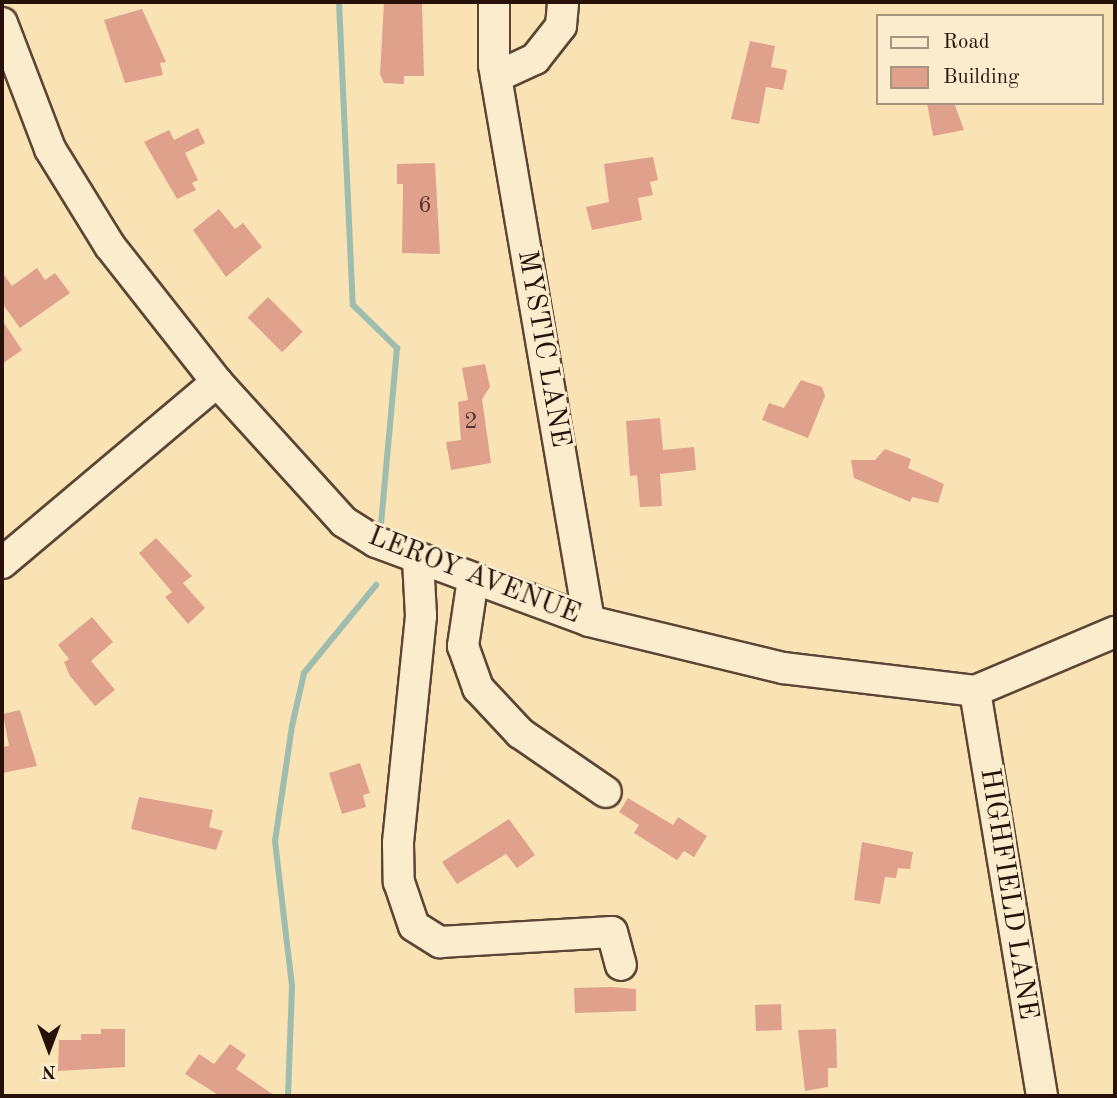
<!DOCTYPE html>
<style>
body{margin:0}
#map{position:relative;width:1117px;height:1098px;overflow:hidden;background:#f9e2b3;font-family:"Old Standard TT",serif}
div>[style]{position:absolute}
.stream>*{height:6px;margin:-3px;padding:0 3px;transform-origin:3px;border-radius:3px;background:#9ebdaf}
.building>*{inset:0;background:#e0a18c;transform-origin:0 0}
.roads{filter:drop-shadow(2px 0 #5c4534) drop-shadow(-2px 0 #5c4534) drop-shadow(0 2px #5c4534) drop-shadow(0 -2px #5c4534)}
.minor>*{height:30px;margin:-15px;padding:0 15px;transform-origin:15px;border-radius:15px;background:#fbecce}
span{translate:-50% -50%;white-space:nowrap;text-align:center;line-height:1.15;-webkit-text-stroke:6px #fbecce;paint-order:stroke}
.number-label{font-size:24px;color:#56352a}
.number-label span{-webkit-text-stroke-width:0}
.street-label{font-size:28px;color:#281109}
.frame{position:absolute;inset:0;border:4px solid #281109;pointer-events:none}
.legend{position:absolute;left:876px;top:14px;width:228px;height:91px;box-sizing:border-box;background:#fbecce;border:2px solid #a7947f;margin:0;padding:9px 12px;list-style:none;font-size:21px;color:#281109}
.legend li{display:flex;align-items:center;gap:14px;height:35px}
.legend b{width:35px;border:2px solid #a7947f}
.north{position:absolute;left:14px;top:1014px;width:70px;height:70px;-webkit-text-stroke:5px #fbecce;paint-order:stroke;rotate:180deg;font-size:19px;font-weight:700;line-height:28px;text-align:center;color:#281109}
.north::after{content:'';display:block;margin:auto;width:24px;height:32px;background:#281109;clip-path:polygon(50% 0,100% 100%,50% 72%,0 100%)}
</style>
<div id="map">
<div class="stream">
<div style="left:339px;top:2px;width:303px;rotate:87.4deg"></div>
<div style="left:353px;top:305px;width:62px;rotate:44.3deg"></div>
<div style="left:397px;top:348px;width:176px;rotate:95.2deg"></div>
<div style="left:288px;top:1096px;width:110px;rotate:-87.9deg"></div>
<div style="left:292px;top:986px;width:146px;rotate:-96.7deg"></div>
<div style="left:275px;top:841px;width:116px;rotate:-81.6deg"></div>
<div style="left:292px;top:726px;width:54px;rotate:-77.2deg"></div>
<div style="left:304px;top:673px;width:114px;rotate:-50.7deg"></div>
</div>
<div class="building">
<div style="clip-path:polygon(384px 2px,422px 2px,424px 76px,404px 76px,404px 84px,384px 83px,380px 74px)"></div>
<div style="clip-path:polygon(142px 9px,166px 62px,160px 63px,163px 75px,125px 83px,104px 20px)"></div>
<div style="clip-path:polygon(750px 41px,775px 46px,771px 67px,787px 70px,783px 90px,766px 87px,759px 124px,731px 119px)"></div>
<div style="clip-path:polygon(927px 103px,954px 103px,964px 130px,933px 136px)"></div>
<div style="clip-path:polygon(198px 128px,205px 143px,185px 153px,198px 180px,192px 183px,196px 190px,177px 199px,144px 142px,169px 130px,174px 140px)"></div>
<div style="clip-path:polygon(653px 157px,658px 180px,650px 182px,653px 195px,638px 198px,642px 220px,592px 230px,586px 207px,609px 202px,604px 164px)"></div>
<div style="clip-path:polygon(435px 163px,440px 254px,402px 253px,403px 184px,397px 184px,397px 164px)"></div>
<div style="clip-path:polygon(219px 209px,235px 229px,243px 223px,262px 247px,226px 277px,193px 230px)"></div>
<div style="clip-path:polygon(37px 268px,45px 280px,55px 273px,70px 293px,20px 328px,2px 303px,2px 272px,12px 286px)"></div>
<div style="left:268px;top:297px;width:49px;height:29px;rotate:45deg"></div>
<div style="clip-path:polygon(2px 320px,22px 350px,2px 364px)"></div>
<div style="clip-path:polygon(485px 364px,490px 387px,482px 399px,491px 463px,451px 470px,446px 442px,461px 440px,458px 402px,468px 400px,462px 368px)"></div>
<div style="clip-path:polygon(801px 380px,822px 387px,825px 396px,808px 438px,762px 420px,769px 403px,784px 408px)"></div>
<div style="clip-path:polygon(660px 418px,663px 450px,694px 447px,696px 470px,660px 474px,662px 506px,640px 507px,637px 475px,630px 476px,626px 421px)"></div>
<div style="clip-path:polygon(885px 449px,911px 459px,908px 468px,944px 484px,938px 503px,912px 497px,910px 502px,854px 478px,851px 460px,875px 460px)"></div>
<div style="clip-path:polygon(156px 538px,192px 576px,183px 583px,205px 608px,188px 624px,165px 597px,172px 592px,139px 553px)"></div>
<div style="clip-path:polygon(92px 617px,113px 642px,91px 661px,115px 690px,95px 706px,70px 676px,64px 662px,69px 659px,58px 645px)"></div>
<div style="clip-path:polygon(20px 710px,37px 766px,2px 773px,2px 747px,9px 746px,3px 714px)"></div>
<div style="clip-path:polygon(360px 763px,370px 793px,363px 795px,366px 807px,342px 814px,329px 773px)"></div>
<div style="clip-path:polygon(139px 797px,213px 810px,209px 827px,223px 831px,216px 850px,131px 829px)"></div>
<div style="clip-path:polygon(628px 798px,673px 825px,678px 817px,707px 836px,694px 857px,684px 851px,677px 860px,634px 833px,639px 825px,619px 812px)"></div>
<div style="clip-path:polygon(509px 819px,535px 855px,517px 868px,506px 854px,457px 884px,442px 862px)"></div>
<div style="clip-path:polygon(862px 842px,913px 852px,910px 869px,898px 868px,896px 878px,885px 877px,880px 904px,854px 900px)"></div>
<div style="clip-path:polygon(611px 987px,636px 989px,636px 1011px,575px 1013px,574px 988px)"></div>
<div style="left:781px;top:1004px;width:26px;height:26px;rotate:88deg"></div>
<div style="clip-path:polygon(101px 1029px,125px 1029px,125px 1067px,58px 1071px,59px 1040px,81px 1040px,81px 1034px,101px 1034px)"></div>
<div style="clip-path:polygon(836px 1029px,837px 1068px,828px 1068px,828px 1087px,805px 1091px,798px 1030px)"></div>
<div style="clip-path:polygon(230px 1044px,246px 1055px,236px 1069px,275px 1096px,220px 1096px,185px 1074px,199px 1054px,214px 1064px)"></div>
</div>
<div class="roads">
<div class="minor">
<div style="left:494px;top:2px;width:63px;rotate:90deg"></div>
<div style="left:494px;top:65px;width:564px;rotate:80.3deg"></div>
<div style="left:2px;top:23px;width:135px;rotate:69.1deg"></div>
<div style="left:50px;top:149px;width:114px;rotate:58.3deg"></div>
<div style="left:110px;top:246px;width:173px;rotate:51.8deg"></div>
<div style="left:217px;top:382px;width:189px;rotate:47.8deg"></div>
<div style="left:344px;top:522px;width:38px;rotate:32deg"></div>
<div style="left:376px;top:542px;width:227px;rotate:20.3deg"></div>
<div style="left:589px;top:621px;width:200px;rotate:13.6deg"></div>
<div style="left:783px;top:668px;width:193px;rotate:6.8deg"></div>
<div style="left:975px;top:691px;width:152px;rotate:-22.9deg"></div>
<div style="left:496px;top:77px;width:43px;rotate:-24.8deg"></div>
<div style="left:535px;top:59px;width:42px;rotate:-51.8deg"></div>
<div style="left:561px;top:26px;width:24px;rotate:-85deg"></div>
<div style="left:418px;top:560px;width:56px;rotate:86.9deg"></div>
<div style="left:421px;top:616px;width:228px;rotate:95.8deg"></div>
<div style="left:398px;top:843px;width:39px;rotate:89deg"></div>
<div style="left:399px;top:882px;width:46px;rotate:71.2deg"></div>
<div style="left:414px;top:926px;width:31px;rotate:32deg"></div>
<div style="left:440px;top:942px;width:172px;rotate:-3.3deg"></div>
<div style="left:612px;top:932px;width:34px;rotate:75deg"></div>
<div style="left:2px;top:563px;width:281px;rotate:-40.1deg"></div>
<div style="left:473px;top:579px;width:68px;rotate:98.5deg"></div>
<div style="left:463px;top:646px;width:45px;rotate:70.3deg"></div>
<div style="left:478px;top:688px;width:62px;rotate:47deg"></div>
<div style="left:520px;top:733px;width:104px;rotate:34.5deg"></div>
<div style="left:975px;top:691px;width:411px;rotate:80.6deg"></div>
</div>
</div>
<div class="number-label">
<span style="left:425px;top:207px">6</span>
<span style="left:471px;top:423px">2</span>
</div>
<div class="street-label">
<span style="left:543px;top:349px;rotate:80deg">MYSTIC LANE</span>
<span style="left:474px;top:576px;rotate:21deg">LEROY AVENUE</span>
<span style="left:1008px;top:894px;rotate:81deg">HIGHFIELD LANE</span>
</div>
<div class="frame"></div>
<ul class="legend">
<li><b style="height:9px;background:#fbecce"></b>Road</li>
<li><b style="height:19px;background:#e0a18c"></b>Building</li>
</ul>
<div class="north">N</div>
</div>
